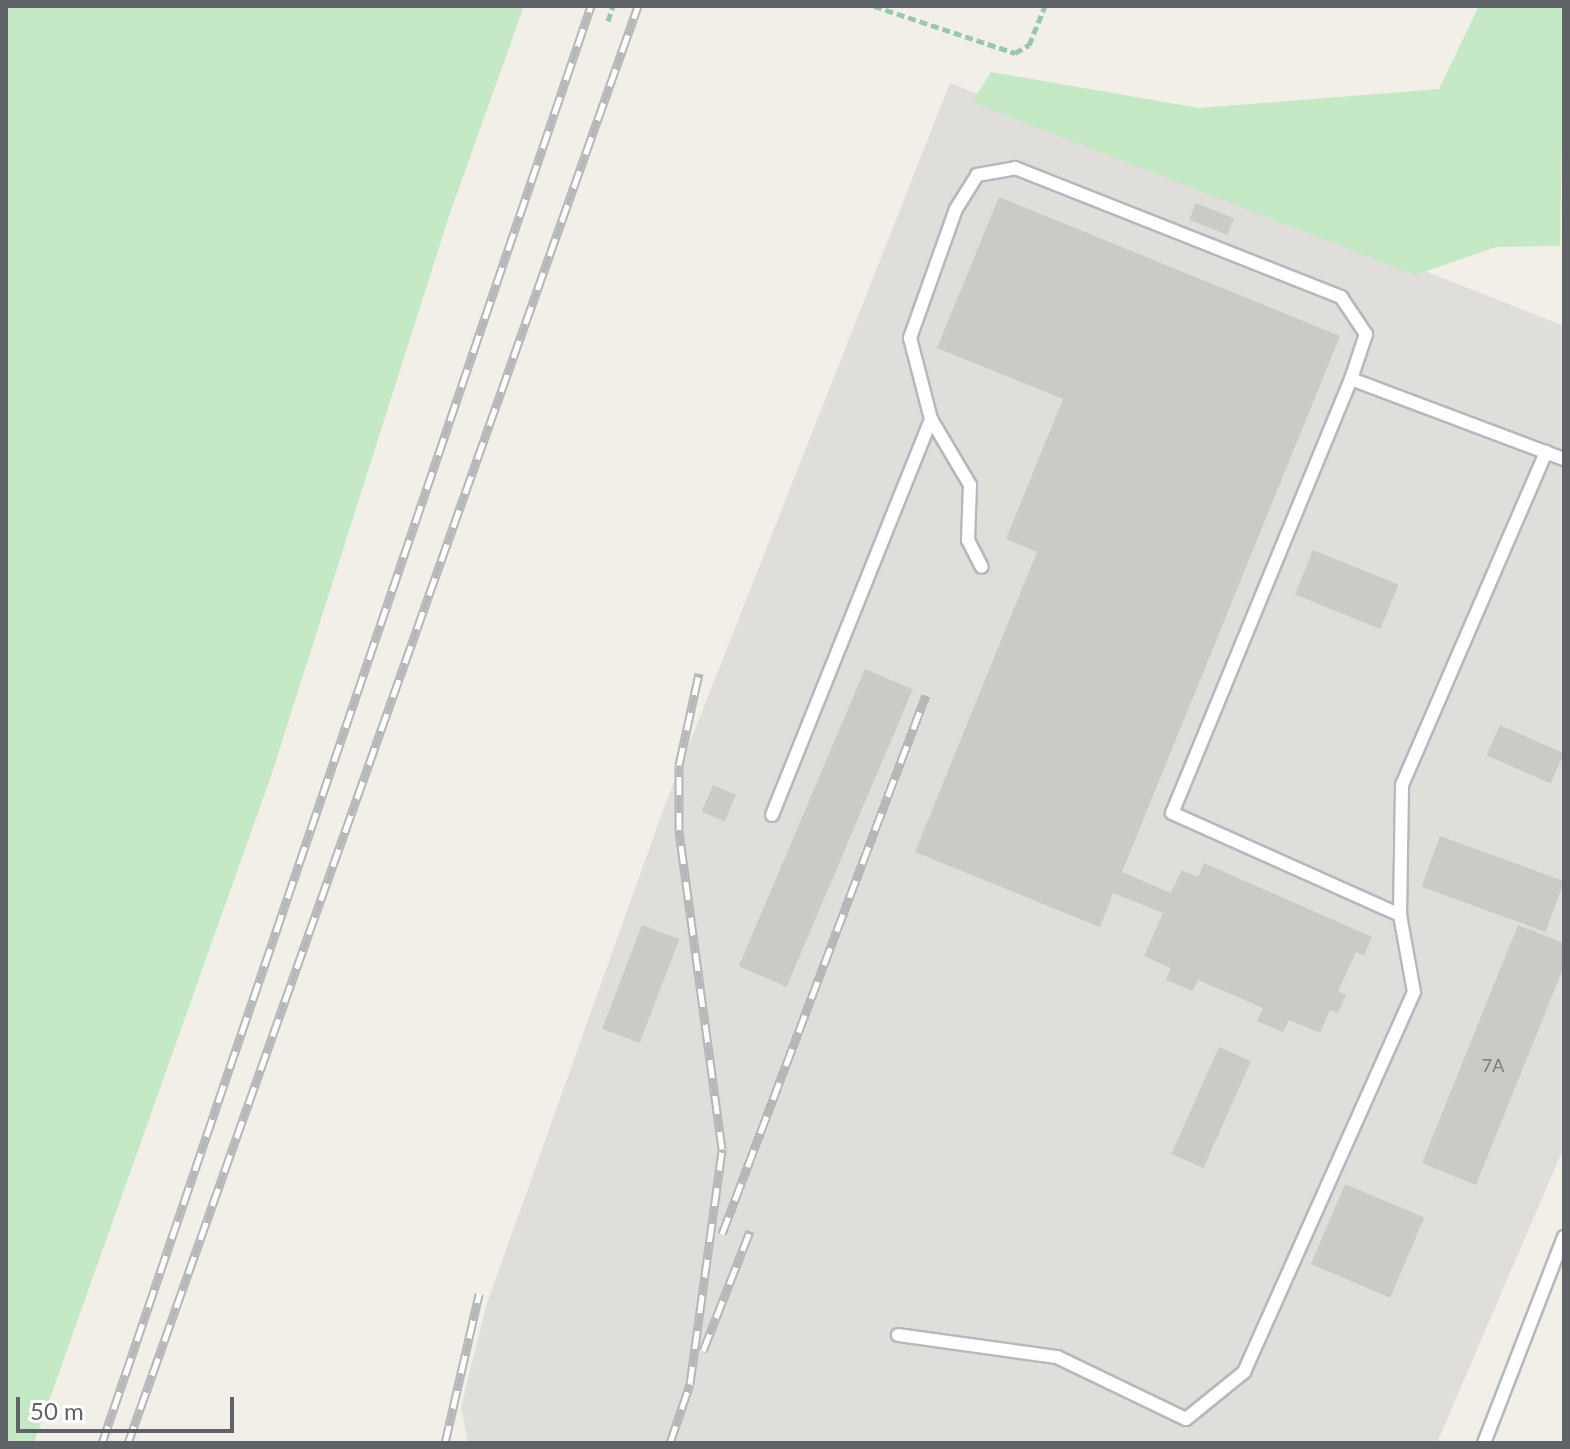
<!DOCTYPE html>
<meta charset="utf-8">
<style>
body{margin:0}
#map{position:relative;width:1570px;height:1449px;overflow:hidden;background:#f1efe8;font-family:Lato,sans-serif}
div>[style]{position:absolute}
.industrial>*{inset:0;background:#e0deda}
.green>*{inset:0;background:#c5e8c5}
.building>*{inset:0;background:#cccac5;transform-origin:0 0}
.path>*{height:5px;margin-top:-2.5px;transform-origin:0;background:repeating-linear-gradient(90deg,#9cc7a9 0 8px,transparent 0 12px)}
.roads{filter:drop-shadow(2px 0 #b5b8bc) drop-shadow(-2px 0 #b5b8bc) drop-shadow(0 2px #b5b8bc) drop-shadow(0 -2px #b5b8bc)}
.service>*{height:12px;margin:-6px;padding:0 6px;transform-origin:6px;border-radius:6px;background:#fff}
.rail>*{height:9px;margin-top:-4.5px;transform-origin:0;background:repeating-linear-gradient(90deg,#fff 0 18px,#b6b7b8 0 36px);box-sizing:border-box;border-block:2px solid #b6b7b8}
span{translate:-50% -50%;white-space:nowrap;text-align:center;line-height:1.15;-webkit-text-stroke:6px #fff;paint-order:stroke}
.number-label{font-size:18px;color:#7a7d7f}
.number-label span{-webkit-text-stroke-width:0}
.frame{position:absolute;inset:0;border:8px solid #5f6368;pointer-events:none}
.scale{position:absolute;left:16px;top:1397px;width:218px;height:36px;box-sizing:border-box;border:4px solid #5f6368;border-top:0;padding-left:10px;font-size:24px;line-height:28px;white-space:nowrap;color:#5f6368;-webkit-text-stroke:6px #fff;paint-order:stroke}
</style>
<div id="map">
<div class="industrial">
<div style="clip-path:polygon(950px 83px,1564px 326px,1564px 1147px,1437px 1443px,468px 1443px,461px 1407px,486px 1306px,662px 813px)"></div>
</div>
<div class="green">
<div style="clip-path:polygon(6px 6px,524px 6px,449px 216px,272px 773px,34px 1443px,6px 1443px)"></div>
<div style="clip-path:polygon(1479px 6px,1564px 6px,1560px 246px,1496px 247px,1415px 275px,972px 102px,991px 72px,1199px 108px,1439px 89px)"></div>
</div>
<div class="building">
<div style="clip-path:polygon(999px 197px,1340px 336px,1122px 872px,1171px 893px,1182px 870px,1198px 877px,1204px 863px,1372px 937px,1364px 955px,1356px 952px,1338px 991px,1346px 995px,1338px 1013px,1330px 1010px,1320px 1033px,1289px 1020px,1283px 1032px,1257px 1021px,1263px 1008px,1198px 980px,1193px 991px,1166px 980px,1171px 968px,1144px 956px,1163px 913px,1113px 893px,1100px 927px,915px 852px,1037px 552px,1006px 539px,1063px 399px,937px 348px)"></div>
<div style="left:1196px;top:203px;width:41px;height:18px;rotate:22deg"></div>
<div style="left:1313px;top:550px;width:92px;height:48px;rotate:22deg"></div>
<div style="left:865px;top:669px;width:52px;height:323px;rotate:23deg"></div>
<div style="left:1500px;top:725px;width:70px;height:33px;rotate:24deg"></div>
<div style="left:713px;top:785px;width:25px;height:29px;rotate:23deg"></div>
<div style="left:1440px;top:836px;width:132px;height:54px;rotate:20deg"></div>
<div style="left:642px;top:925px;width:40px;height:111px;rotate:21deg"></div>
<div style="clip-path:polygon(1518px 925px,1564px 943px,1564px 966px,1476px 1185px,1422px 1163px)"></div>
<div style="left:1219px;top:1047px;width:35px;height:117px;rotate:24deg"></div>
<div style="left:1345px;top:1184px;width:86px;height:87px;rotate:23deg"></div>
</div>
<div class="path">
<div style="left:874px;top:6px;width:149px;rotate:18.4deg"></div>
<div style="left:1015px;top:53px;width:16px;rotate:-30deg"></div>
<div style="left:1029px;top:45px;width:42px;rotate:-67.7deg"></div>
<div style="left:608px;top:21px;width:16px;rotate:-72deg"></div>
</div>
<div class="roads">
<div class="service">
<div style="left:1351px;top:379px;width:469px;rotate:112.4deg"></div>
<div style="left:1172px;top:813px;width:250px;rotate:24.1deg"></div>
<div style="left:931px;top:419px;width:77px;rotate:59.4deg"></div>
<div style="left:970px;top:485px;width:55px;rotate:92.1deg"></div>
<div style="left:968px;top:540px;width:30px;rotate:63deg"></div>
<div style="left:772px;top:815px;width:427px;rotate:-68.1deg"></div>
<div style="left:931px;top:419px;width:84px;rotate:-104.5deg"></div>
<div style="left:910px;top:338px;width:137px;rotate:-70.4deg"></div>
<div style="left:956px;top:209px;width:40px;rotate:-58deg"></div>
<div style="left:977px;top:175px;width:39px;rotate:-10deg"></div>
<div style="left:1015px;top:168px;width:351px;rotate:21.6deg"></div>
<div style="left:1341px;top:297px;width:45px;rotate:56deg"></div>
<div style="left:1366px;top:334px;width:47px;rotate:108.4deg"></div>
<div style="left:1351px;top:379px;width:228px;rotate:20.6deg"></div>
<div style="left:898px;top:1335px;width:161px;rotate:7.9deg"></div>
<div style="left:1057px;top:1357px;width:143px;rotate:25.7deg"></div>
<div style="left:1186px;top:1419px;width:75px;rotate:-39deg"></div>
<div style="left:1244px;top:1372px;width:416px;rotate:-65.9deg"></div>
<div style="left:1414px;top:992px;width:78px;rotate:-100.3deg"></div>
<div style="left:1400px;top:915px;width:130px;rotate:-89.1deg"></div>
<div style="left:1402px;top:785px;width:363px;rotate:-66.6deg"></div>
<div style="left:1484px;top:1443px;width:221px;rotate:-68.8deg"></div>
</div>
</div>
<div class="rail">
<div style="left:722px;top:1234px;width:576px;rotate:-69.27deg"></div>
<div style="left:703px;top:1351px;width:129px;rotate:-68.6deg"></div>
<div style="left:102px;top:1443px;width:1518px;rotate:-71.21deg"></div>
<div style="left:128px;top:1443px;width:1525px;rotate:-70.46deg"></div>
<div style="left:445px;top:1443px;width:153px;rotate:-77.1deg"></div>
<div style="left:670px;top:1443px;width:62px;rotate:-71.3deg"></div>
<div style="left:690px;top:1384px;width:237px;rotate:-82.2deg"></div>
<div style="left:722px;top:1149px;width:322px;rotate:-97.7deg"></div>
<div style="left:679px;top:830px;width:65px;rotate:-90deg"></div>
<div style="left:679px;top:765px;width:94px;rotate:-77.7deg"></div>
</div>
<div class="number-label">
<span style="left:1493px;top:1065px">7А</span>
</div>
<div class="frame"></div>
<div class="scale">50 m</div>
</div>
